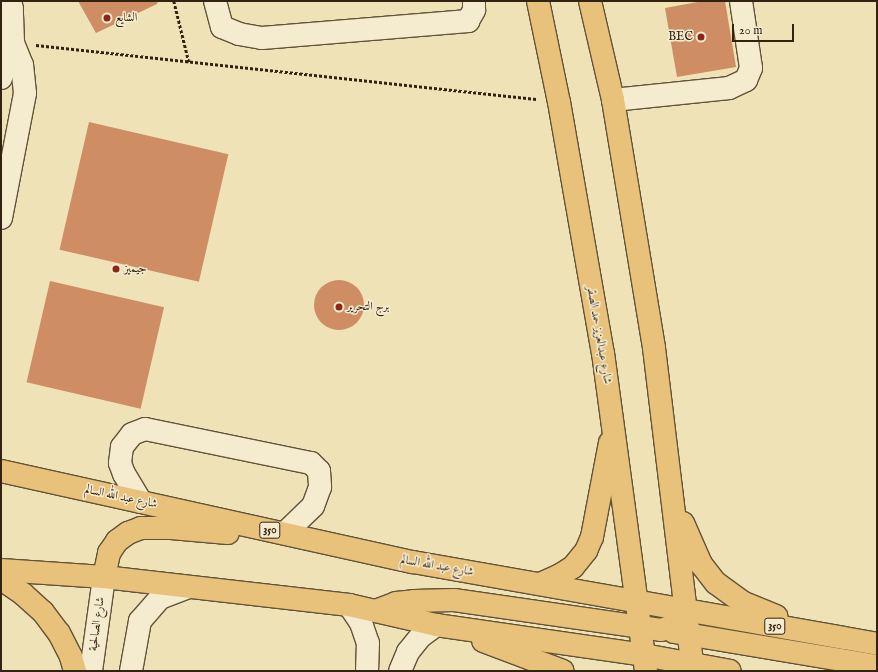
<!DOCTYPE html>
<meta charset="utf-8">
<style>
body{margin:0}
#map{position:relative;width:878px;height:672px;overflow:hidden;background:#efe2b6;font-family:"IM FELL English",Amiri,serif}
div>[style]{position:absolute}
.building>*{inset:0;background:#cf8d63;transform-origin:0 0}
.round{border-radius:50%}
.path>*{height:2.5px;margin-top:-1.25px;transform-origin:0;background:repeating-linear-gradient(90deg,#33220f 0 3px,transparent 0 5px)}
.roads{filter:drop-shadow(1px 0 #625239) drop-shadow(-1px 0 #625239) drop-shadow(0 1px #625239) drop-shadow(0 -1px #625239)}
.minor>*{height:22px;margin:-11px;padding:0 11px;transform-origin:11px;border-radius:11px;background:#f5ecd0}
.major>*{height:22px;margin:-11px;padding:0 11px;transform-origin:11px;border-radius:11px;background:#e8c17b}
.dots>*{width:11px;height:11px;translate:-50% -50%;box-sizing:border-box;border:2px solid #f5ecd0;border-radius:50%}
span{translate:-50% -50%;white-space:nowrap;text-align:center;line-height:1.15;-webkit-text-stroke:3px #f5ecd0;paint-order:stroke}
.shield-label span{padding:1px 3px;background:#f5ecd0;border:1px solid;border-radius:3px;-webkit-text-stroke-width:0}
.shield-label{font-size:11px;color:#33220f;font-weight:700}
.poi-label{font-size:12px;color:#33220f}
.left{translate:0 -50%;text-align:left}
.right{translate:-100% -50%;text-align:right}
.street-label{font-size:12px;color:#33220f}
.frame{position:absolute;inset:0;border:2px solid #33220f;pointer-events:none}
.scale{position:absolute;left:732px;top:24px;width:62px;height:18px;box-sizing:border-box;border:2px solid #33220f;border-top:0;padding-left:5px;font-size:12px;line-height:14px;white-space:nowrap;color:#33220f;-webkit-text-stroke:3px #f5ecd0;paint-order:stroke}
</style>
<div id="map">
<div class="building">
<div style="clip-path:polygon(78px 1px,158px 1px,157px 4px,96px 33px)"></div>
<div style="clip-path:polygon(703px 1px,725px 1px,736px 67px,677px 77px,665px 8px)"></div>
<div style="left:89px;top:122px;width:143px;height:131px;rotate:13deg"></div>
<div class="round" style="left:314px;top:280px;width:50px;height:50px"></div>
<div style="left:50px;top:281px;width:117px;height:104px;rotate:13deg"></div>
</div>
<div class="path">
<div style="left:174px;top:1px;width:63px;rotate:76.2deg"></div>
<div style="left:36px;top:45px;width:503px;rotate:6.16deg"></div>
</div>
<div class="roads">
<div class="minor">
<div style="left:215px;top:1px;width:27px;rotate:75deg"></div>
<div style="left:222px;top:27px;width:18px;rotate:22deg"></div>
<div style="left:239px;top:34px;width:23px;rotate:10deg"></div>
<div style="left:262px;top:38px;width:207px;rotate:-4.7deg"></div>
<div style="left:468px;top:21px;width:13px;rotate:-61deg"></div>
<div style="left:474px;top:10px;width:9px;rotate:-90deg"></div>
<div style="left:1px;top:78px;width:37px;rotate:-71deg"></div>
<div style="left:13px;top:43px;width:34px;rotate:-92deg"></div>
<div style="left:12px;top:9px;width:8px;rotate:-104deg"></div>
<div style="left:613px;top:100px;width:117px;rotate:-5.9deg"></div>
<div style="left:729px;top:88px;width:19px;rotate:-25deg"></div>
<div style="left:746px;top:80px;width:13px;rotate:-67deg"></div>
<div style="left:751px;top:68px;width:68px;rotate:-98.5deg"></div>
<div style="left:1px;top:218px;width:127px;rotate:-79.1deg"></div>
<div style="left:25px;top:93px;width:28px;rotate:-96deg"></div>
<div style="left:22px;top:65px;width:24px;rotate:-112deg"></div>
<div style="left:141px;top:502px;width:33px;rotate:-121deg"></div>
<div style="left:124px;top:474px;width:12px;rotate:-110deg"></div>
<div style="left:120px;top:463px;width:16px;rotate:-83deg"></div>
<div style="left:122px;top:447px;width:16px;rotate:-52deg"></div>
<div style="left:132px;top:434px;width:14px;rotate:-21deg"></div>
<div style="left:145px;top:429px;width:169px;rotate:11.6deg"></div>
<div style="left:311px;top:463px;width:11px;rotate:45deg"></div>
<div style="left:319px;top:471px;width:16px;rotate:86deg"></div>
<div style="left:320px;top:487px;width:20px;rotate:110deg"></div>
<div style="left:313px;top:506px;width:39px;rotate:136deg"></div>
<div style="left:349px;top:605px;width:22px;rotate:56deg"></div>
<div style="left:361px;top:623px;width:21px;rotate:71deg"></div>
<div style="left:368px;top:643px;width:28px;rotate:92deg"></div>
<div style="left:91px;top:671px;width:95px;rotate:-82.1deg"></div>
<div style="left:131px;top:671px;width:51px;rotate:-79.8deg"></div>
<div style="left:140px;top:621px;width:30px;rotate:-49deg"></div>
<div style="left:160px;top:598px;width:30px;rotate:-21deg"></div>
<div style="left:400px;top:671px;width:21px;rotate:-67deg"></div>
<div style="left:408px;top:652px;width:21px;rotate:-51deg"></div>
<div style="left:421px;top:636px;width:19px;rotate:-36deg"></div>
</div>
<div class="major">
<div style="left:538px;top:1px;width:103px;rotate:78.3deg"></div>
<div style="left:559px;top:102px;width:255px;rotate:80.1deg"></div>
<div style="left:603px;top:353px;width:321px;rotate:82.3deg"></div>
<div style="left:590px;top:1px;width:102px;rotate:76.9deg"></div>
<div style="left:613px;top:100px;width:251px;rotate:80.6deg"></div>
<div style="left:654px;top:348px;width:325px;rotate:83.1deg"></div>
<div style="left:1px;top:471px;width:422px;rotate:12.5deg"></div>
<div style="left:413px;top:562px;width:471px;rotate:10deg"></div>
<div style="left:683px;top:523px;width:45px;rotate:66.3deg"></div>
<div style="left:701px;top:564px;width:24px;rotate:52deg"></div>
<div style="left:716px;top:583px;width:34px;rotate:36deg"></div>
<div style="left:744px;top:603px;width:35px;rotate:22deg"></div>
<div style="left:1px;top:570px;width:103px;rotate:3.9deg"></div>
<div style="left:104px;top:577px;width:247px;rotate:6.5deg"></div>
<div style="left:349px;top:605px;width:89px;rotate:12.9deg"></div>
<div style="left:436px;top:625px;width:210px;rotate:8.2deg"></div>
<div style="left:644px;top:655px;width:87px;rotate:10.5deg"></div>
<div style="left:104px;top:577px;width:25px;rotate:-78deg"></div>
<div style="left:109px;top:553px;width:14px;rotate:-56deg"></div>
<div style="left:117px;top:541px;width:14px;rotate:-36deg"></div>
<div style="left:128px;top:533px;width:14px;rotate:-21deg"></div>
<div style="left:141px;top:528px;width:30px"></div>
<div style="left:171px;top:528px;width:57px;rotate:5deg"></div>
<div style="left:1px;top:579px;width:27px;rotate:34deg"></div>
<div style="left:23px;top:594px;width:27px;rotate:42deg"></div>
<div style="left:43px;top:612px;width:26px;rotate:53deg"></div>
<div style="left:59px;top:633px;width:27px;rotate:63deg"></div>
<div style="left:71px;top:657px;width:15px;rotate:74deg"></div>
<div style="left:540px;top:584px;width:22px;rotate:-24deg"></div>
<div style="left:560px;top:575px;width:15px;rotate:-32deg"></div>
<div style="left:573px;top:567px;width:21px;rotate:-51deg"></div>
<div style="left:586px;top:551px;width:15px;rotate:-67deg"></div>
<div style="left:592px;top:537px;width:96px;rotate:-79.2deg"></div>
<div style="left:378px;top:610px;width:19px;rotate:-21deg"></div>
<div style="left:396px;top:603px;width:18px;rotate:-6deg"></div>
<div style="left:414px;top:601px;width:40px;rotate:-1.4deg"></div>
<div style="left:454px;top:600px;width:209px;rotate:8.2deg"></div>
<div style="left:661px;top:630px;width:16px;rotate:-18deg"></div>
<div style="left:676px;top:625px;width:6px;rotate:-39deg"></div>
<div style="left:681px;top:621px;width:12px;rotate:-70deg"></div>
<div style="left:674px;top:632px;width:206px;rotate:9.5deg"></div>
<div style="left:483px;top:641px;width:85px;rotate:20.6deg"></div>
</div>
</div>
<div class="dots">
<div style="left:107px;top:18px;background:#8f2418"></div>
<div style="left:701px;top:37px;background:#8f2418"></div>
<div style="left:116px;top:269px;background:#8f2418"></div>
<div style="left:339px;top:307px;background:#8f2418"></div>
</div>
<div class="shield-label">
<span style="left:270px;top:530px">350</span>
<span style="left:775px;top:626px">350</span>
</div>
<div class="poi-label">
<span class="left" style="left:115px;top:18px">الشايع</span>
<span class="right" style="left:693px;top:37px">BEC</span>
<span class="left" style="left:124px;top:269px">جيميز</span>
<span class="left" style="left:347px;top:307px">برج التحرير</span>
</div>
<div class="street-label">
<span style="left:599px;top:335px;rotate:80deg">شارع عبدالعزيز حمد الصقر</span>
<span style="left:121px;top:497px;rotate:12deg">شارع عبد الله السالم</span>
<span style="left:437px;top:566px;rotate:10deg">شارع عبد الله السالم</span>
<span style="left:97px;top:624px;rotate:-82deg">شارع الصالحية</span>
</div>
<div class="frame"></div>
<div class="scale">20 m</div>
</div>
